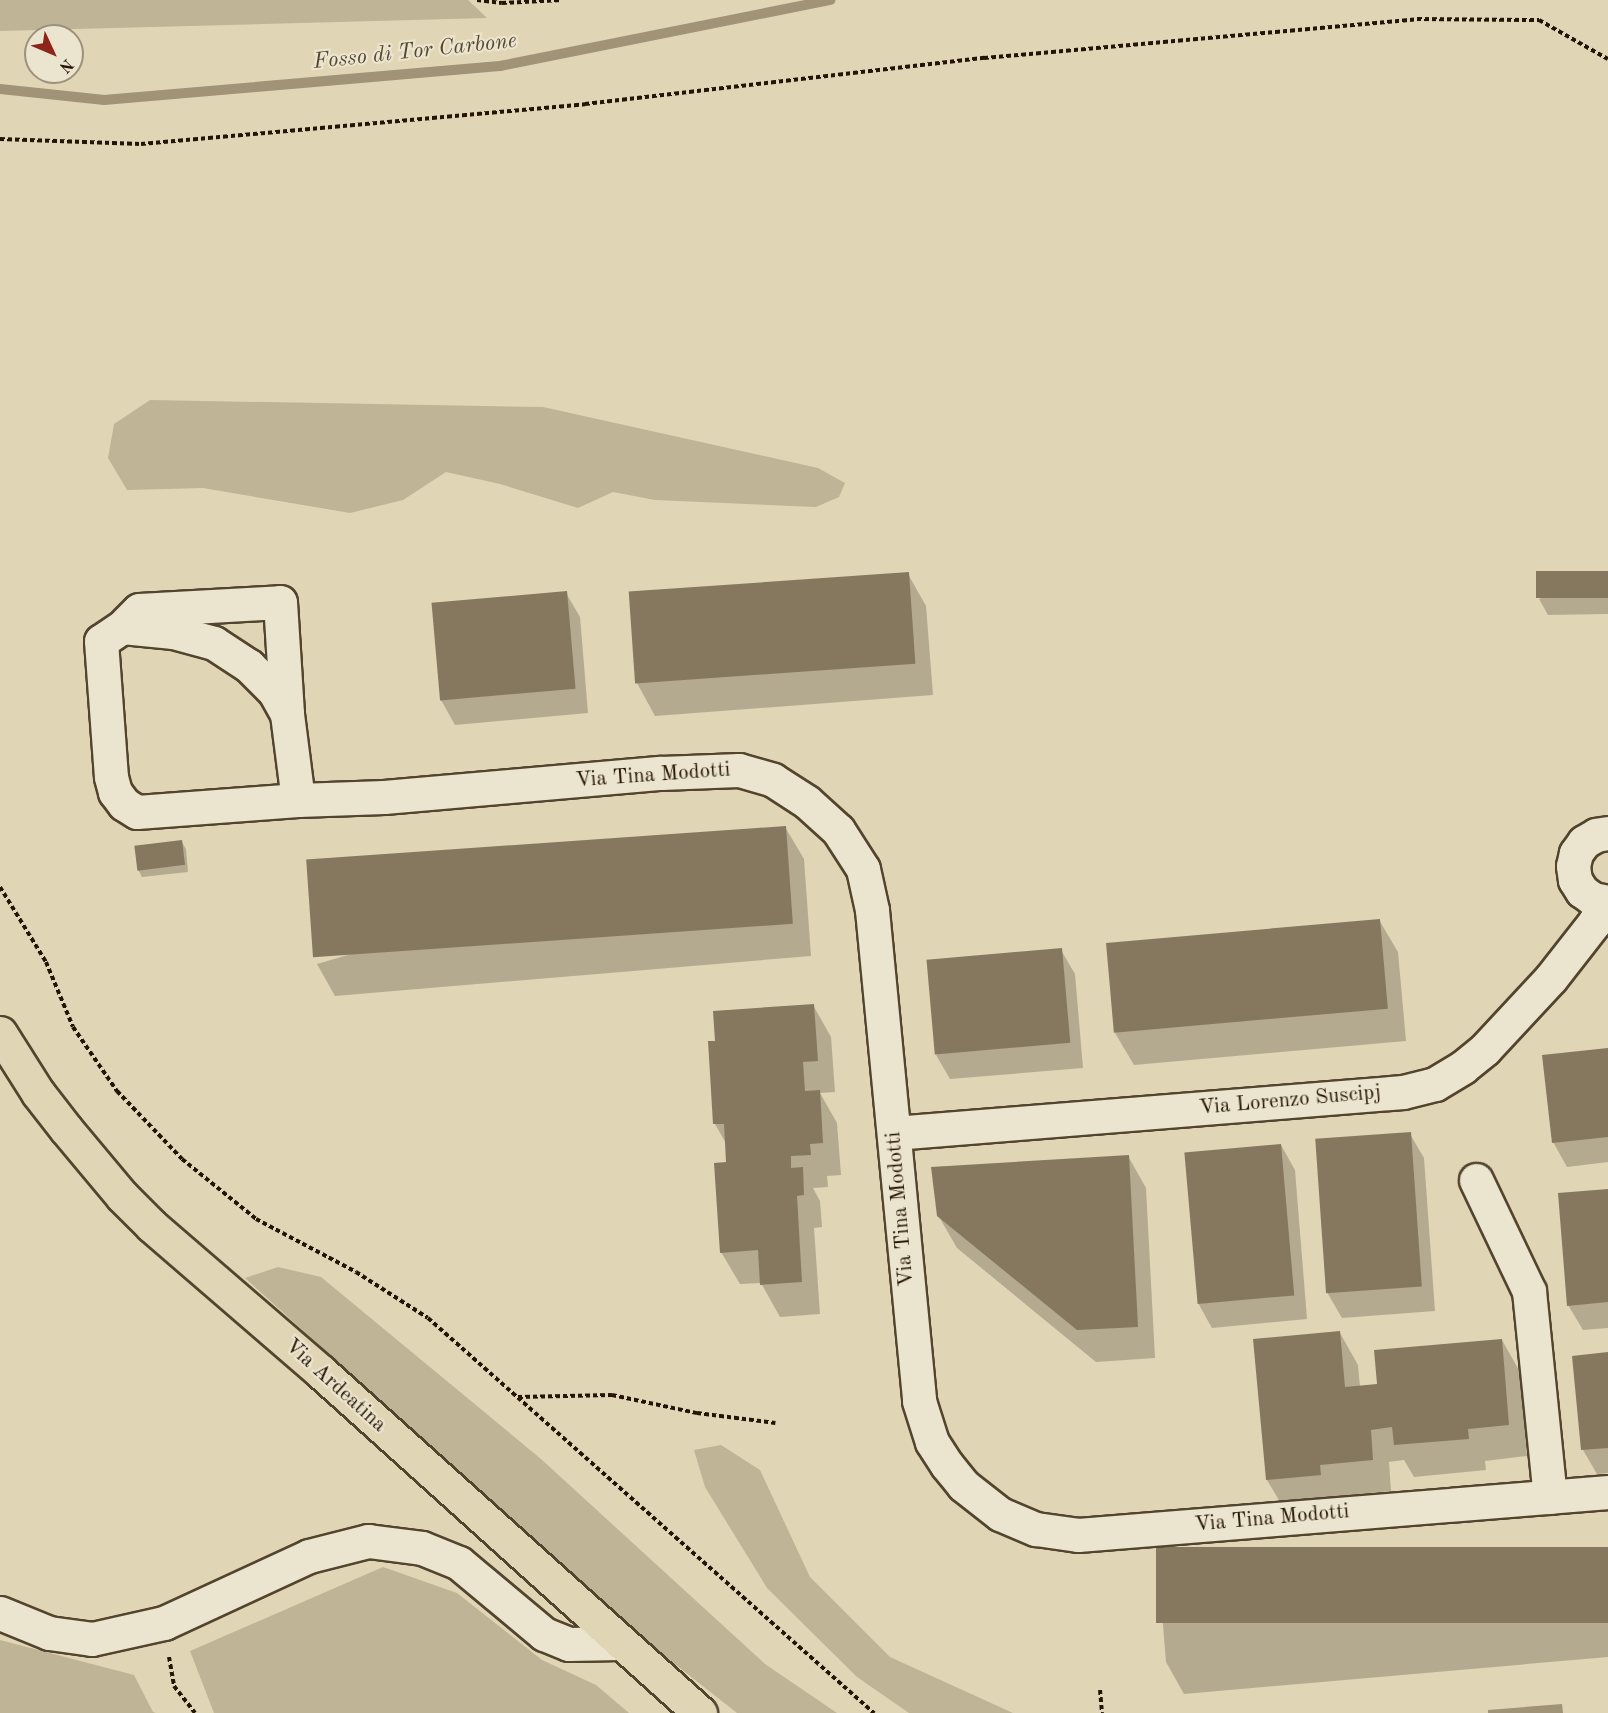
<!DOCTYPE html>
<style>
body{margin:0}
#map{position:relative;width:1608px;height:1713px;overflow:hidden;background:#e0d5b4;font-family:"Old Standard TT",serif}
div>[style]{position:absolute}
.green>*{inset:0;background:#c0b496}
.water>*{inset:0;background:#a09377}
.shadow>*{inset:0;background:#0003}
.stream>*{height:10px;margin:-5px;padding:0 5px;transform-origin:5px;border-radius:5px;background:#a09377}
.building>*{inset:0;background:#86785e;transform-origin:0 0}
.path>*{height:4px;margin-top:-2px;transform-origin:0;background:repeating-linear-gradient(90deg,#241401 0 4.5px,transparent 0 7.5px)}
.roads{filter:drop-shadow(2px 0 #53442e) drop-shadow(-2px 0 #53442e) drop-shadow(0 2px #53442e) drop-shadow(0 -2px #53442e)}
.minor>*{height:33px;margin:-16.5px;padding:0 16.5px;transform-origin:16.5px;border-radius:16.5px;background:#ebe4ce}
.major>*{height:33px;margin:-16.5px;padding:0 16.5px;transform-origin:16.5px;border-radius:16.5px;background:#e0d5b4}
span{translate:-50% -50%;white-space:nowrap;text-align:center;line-height:1.15;-webkit-text-stroke:4.5px #ebe4ce;paint-order:stroke}
.street-label{font-size:21px;color:#241401}
.water-label{font-size:22px;color:#564730;font-style:italic}
.north{position:absolute;left:24px;top:24px;width:60px;height:60px;box-sizing:border-box;background:#ebe4ce;border:2px solid #9b917c;border-radius:50%;rotate:134deg;font-size:16px;font-weight:700;line-height:24px;text-align:center;color:#241401}
.north::after{content:'';display:block;margin:auto;width:21px;height:27px;background:#8f2418;clip-path:polygon(50% 0,100% 100%,50% 72%,0 100%)}
</style>
<div id="map">
<div class="green">
<div style="clip-path:polygon(0 0,468px 0,487px 18px,0 31px)"></div>
<div style="clip-path:polygon(150px 400px,543px 407px,818px 468px,845px 483px,839px 497px,816px 507px,655px 500px,613px 492px,578px 508px,500px 484px,446px 472px,403px 500px,350px 513px,203px 488px,127px 490px,108px 458px,114px 424px)"></div>
<div style="clip-path:polygon(278px 1267px,321px 1277px,541px 1459px,765px 1664px,837px 1713px,737px 1713px,652px 1646px,245px 1278px)"></div>
<div style="clip-path:polygon(721px 1445px,760px 1470px,810px 1577px,890px 1657px,1013px 1713px,909px 1713px,857px 1677px,767px 1588px,705px 1487px,694px 1450px)"></div>
<div style="clip-path:polygon(383px 1567px,457px 1593px,542px 1660px,596px 1685px,629px 1713px,214px 1713px,190px 1651px)"></div>
<div style="clip-path:polygon(0 1640px,134px 1675px,153px 1712px,156px 1713px,0 1713px)"></div>
</div>
<div class="water">
<div style="clip-path:polygon(1562px 1704px,1563px 1713px,1488px 1713px,1488px 1710px)"></div>
</div>
<div class="shadow">
<div style="clip-path:polygon(1608px 573px,1608px 614px,1548px 615px,1539px 599px)"></div>
<div style="clip-path:polygon(908px 574px,926px 606px,933px 695px,655px 716px,637px 683px)"></div>
<div style="clip-path:polygon(566px 593px,580px 617px,588px 713px,455px 725px,441px 700px)"></div>
<div style="clip-path:polygon(785px 827px,804px 859px,811px 956px,335px 996px,317px 964px)"></div>
<div style="clip-path:polygon(182px 842px,186px 849px,188px 872px,142px 877px,138px 869px)"></div>
<div style="clip-path:polygon(1379px 920px,1398px 952px,1406px 1041px,1134px 1065px,1115px 1033px)"></div>
<div style="clip-path:polygon(1061px 950px,1075px 974px,1083px 1068px,950px 1079px,936px 1055px)"></div>
<div style="clip-path:polygon(813px 1005px,831px 1037px,835px 1092px,820px 1093px,837px 1123px,841px 1175px,827px 1176px,828px 1187px,813px 1188px,820px 1201px,822px 1227px,814px 1228px,820px 1314px,780px 1317px,761px 1283px,740px 1284px,721px 1252px,728px 1163px,727px 1145px,715px 1124px,709px 1043px)"></div>
<div style="clip-path:polygon(1608px 1049px,1608px 1162px,1567px 1167px,1553px 1142px)"></div>
<div style="clip-path:polygon(1410px 1134px,1424px 1158px,1435px 1311px,1342px 1318px,1328px 1294px,1317px 1141px)"></div>
<div style="clip-path:polygon(1281px 1145px,1295px 1170px,1307px 1319px,1212px 1328px,1198px 1303px)"></div>
<div style="clip-path:polygon(1128px 1156px,1146px 1188px,1155px 1358px,1096px 1362px,957px 1248px,938px 1215px)"></div>
<div style="clip-path:polygon(1608px 1191px,1608px 1328px,1583px 1330px,1568px 1305px)"></div>
<div style="clip-path:polygon(1340px 1333px,1358px 1365px,1360px 1387px,1379px 1386px,1502px 1340px,1520px 1372px,1527px 1456px,1485px 1461px,1486px 1470px,1414px 1477px,1404px 1460px,1389px 1462px,1391px 1491px,1338px 1496px,1339px 1506px,1286px 1512px,1267px 1480px)"></div>
<div style="clip-path:polygon(1608px 1354px,1608px 1473px,1597px 1474px,1583px 1450px)"></div>
<div style="clip-path:polygon(1608px 1549px,1608px 1657px,1184px 1694px,1166px 1662px,1160px 1588px)"></div>
</div>
<div class="stream">
<div style="left:0;top:89px;width:105px;rotate:6deg"></div>
<div style="left:104px;top:100px;width:397px;rotate:-4.9deg"></div>
<div style="left:500px;top:66px;width:337px;rotate:-11.3deg"></div>
</div>
<div class="building">
<div style="left:1608px;top:571px;width:27px;height:72px;rotate:90deg"></div>
<div style="left:909px;top:572px;width:92px;height:281px;rotate:86deg"></div>
<div style="left:567px;top:591px;width:98px;height:136px;rotate:85deg"></div>
<div style="left:786px;top:826px;width:98px;height:481px;rotate:86deg"></div>
<div style="left:182px;top:840px;width:25px;height:48px;rotate:83deg"></div>
<div style="left:1380px;top:919px;width:90px;height:275px;rotate:85deg"></div>
<div style="left:1062px;top:948px;width:95px;height:136px;rotate:85deg"></div>
<div style="clip-path:polygon(814px 1004px,818px 1061px,803px 1062px,805px 1091px,820px 1090px,823px 1143px,810px 1144px,811px 1155px,791px 1156px,791px 1168px,803px 1167px,804px 1195px,797px 1196px,802px 1282px,760px 1285px,758px 1250px,720px 1253px,714px 1163px,726px 1162px,724px 1124px,713px 1124px,708px 1041px,715px 1041px,713px 1011px)"></div>
<div style="clip-path:polygon(1608px 1048px,1608px 1137px,1552px 1143px,1542px 1055px)"></div>
<div style="left:1411px;top:1132px;width:155px;height:96px;rotate:86deg"></div>
<div style="left:1281px;top:1144px;width:152px;height:97px;rotate:85deg"></div>
<div style="clip-path:polygon(1129px 1155px,1138px 1327px,1077px 1330px,937px 1216px,931px 1167px)"></div>
<div style="clip-path:polygon(1608px 1189px,1608px 1302px,1567px 1306px,1558px 1193px)"></div>
<div style="clip-path:polygon(1340px 1331px,1345px 1387px,1377px 1384px,1374px 1350px,1502px 1339px,1509px 1425px,1468px 1429px,1469px 1439px,1394px 1445px,1392px 1427px,1371px 1430px,1373px 1460px,1320px 1465px,1321px 1475px,1266px 1480px,1253px 1339px)"></div>
<div style="clip-path:polygon(1608px 1352px,1608px 1448px,1581px 1450px,1572px 1356px)"></div>
<div style="left:1608px;top:1547px;width:76px;height:452px;rotate:90deg"></div>
</div>
<div class="path">
<div style="left:477px;top:0;width:25px;rotate:7deg"></div>
<div style="left:502px;top:3px;width:60px;rotate:-2.9deg"></div>
<div style="left:0;top:139px;width:141px;rotate:2deg"></div>
<div style="left:141px;top:144px;width:446px;rotate:-5.1deg"></div>
<div style="left:585px;top:104px;width:402px;rotate:-6.6deg"></div>
<div style="left:984px;top:58px;width:435px;rotate:-5.1deg"></div>
<div style="left:1417px;top:19px;width:122px;rotate:0.5deg"></div>
<div style="left:1539px;top:20px;width:79px;rotate:29.5deg"></div>
<div style="left:0;top:887px;width:88px;rotate:58.5deg"></div>
<div style="left:46px;top:962px;width:70px;rotate:67.4deg"></div>
<div style="left:73px;top:1027px;width:78px;rotate:55.5deg"></div>
<div style="left:117px;top:1091px;width:94px;rotate:46.3deg"></div>
<div style="left:182px;top:1159px;width:95px;rotate:39deg"></div>
<div style="left:256px;top:1219px;width:113px;rotate:27.9deg"></div>
<div style="left:356px;top:1272px;width:85px;rotate:32.6deg"></div>
<div style="left:428px;top:1318px;width:596px;rotate:41.53deg"></div>
<div style="left:518px;top:1397px;width:94px;rotate:-1.2deg"></div>
<div style="left:612px;top:1395px;width:87px;rotate:12deg"></div>
<div style="left:697px;top:1413px;width:79px;rotate:7.3deg"></div>
<div style="left:169px;top:1657px;width:29px;rotate:80deg"></div>
<div style="left:174px;top:1686px;width:34px;rotate:52deg"></div>
<div style="left:1100px;top:1690px;width:23px;rotate:85deg"></div>
</div>
<div class="roads">
<div class="minor">
<div style="left:126px;top:623px;width:18px;rotate:-45deg"></div>
<div style="left:139px;top:610px;width:141px;rotate:-3.2deg"></div>
<div style="left:280px;top:602px;width:110px;rotate:86.4deg"></div>
<div style="left:298px;top:800px;width:87px;rotate:-97.3deg"></div>
<div style="left:287px;top:714px;width:25px;rotate:-119deg"></div>
<div style="left:275px;top:692px;width:37px;rotate:-135deg"></div>
<div style="left:249px;top:666px;width:42px;rotate:-146.7deg"></div>
<div style="left:214px;top:643px;width:42px;rotate:-165deg"></div>
<div style="left:173px;top:632px;width:51px;rotate:-174.4deg"></div>
<div style="left:122px;top:627px;width:25px;rotate:146deg"></div>
<div style="left:101px;top:641px;width:136px;rotate:85.8deg"></div>
<div style="left:111px;top:777px;width:16px;rotate:75deg"></div>
<div style="left:115px;top:792px;width:15px;rotate:53deg"></div>
<div style="left:124px;top:804px;width:15px;rotate:32deg"></div>
<div style="left:137px;top:812px;width:161px;rotate:-4.3deg"></div>
<div style="left:298px;top:800px;width:86px;rotate:-2deg"></div>
<div style="left:384px;top:797px;width:278px;rotate:-5deg"></div>
<div style="left:661px;top:773px;width:78px;rotate:-2.2deg"></div>
<div style="left:739px;top:770px;width:35px;rotate:16deg"></div>
<div style="left:773px;top:780px;width:40px;rotate:32.9deg"></div>
<div style="left:807px;top:802px;width:42px;rotate:42.1deg"></div>
<div style="left:838px;top:830px;width:46px;rotate:57.3deg"></div>
<div style="left:863px;top:869px;width:42px;rotate:77.6deg"></div>
<div style="left:872px;top:910px;width:493px;rotate:84.5deg"></div>
<div style="left:919px;top:1401px;width:43px;rotate:72.4deg"></div>
<div style="left:932px;top:1442px;width:27px;rotate:57deg"></div>
<div style="left:947px;top:1465px;width:26px;rotate:51deg"></div>
<div style="left:963px;top:1485px;width:47px;rotate:38.1deg"></div>
<div style="left:1000px;top:1514px;width:39px;rotate:23deg"></div>
<div style="left:1036px;top:1529px;width:42px;rotate:8.1deg"></div>
<div style="left:1078px;top:1535px;width:532px;rotate:-4.64deg"></div>
<div style="left:1608px;top:833px;width:12px;rotate:171deg"></div>
<div style="left:1596px;top:835px;width:14px;rotate:150deg"></div>
<div style="left:1584px;top:842px;width:14px;rotate:126deg"></div>
<div style="left:1576px;top:853px;width:13px;rotate:103deg"></div>
<div style="left:1573px;top:866px;width:14px;rotate:82deg"></div>
<div style="left:1575px;top:880px;width:13px;rotate:58deg"></div>
<div style="left:1582px;top:891px;width:14px;rotate:36deg"></div>
<div style="left:1593px;top:899px;width:15px;rotate:11deg"></div>
<div style="left:894px;top:1133px;width:511px;rotate:-4.61deg"></div>
<div style="left:1403px;top:1092px;width:33px;rotate:-14deg"></div>
<div style="left:1435px;top:1084px;width:33px;rotate:-31deg"></div>
<div style="left:1463px;top:1067px;width:28px;rotate:-39deg"></div>
<div style="left:1485px;top:1049px;width:97px;rotate:-47.1deg"></div>
<div style="left:1551px;top:978px;width:70px;rotate:-52deg"></div>
<div style="left:1594px;top:923px;width:24px;rotate:-60deg"></div>
<div style="left:1476px;top:1180px;width:123px;rotate:64.5deg"></div>
<div style="left:1529px;top:1291px;width:207px;rotate:84.2deg"></div>
<div style="left:0;top:1613px;width:53px;rotate:22.2deg"></div>
<div style="left:49px;top:1633px;width:43px;rotate:7.9deg"></div>
<div style="left:92px;top:1639px;width:74px;rotate:-12.5deg"></div>
<div style="left:164px;top:1623px;width:160px;rotate:-24.8deg"></div>
<div style="left:309px;top:1556px;width:61px;rotate:-14.3deg"></div>
<div style="left:368px;top:1541px;width:54px;rotate:7.4deg"></div>
<div style="left:422px;top:1548px;width:40px;rotate:22deg"></div>
<div style="left:459px;top:1563px;width:111px;rotate:39.9deg"></div>
<div style="left:544px;top:1634px;width:27px;rotate:22deg"></div>
<div style="left:569px;top:1644px;width:51px;rotate:-1.1deg"></div>
</div>
<div class="major">
<div style="left:0;top:1033px;width:71px;rotate:57.7deg"></div>
<div style="left:38px;top:1093px;width:46px;rotate:52.1deg"></div>
<div style="left:66px;top:1129px;width:87px;rotate:50.1deg"></div>
<div style="left:122px;top:1196px;width:42px;rotate:45deg"></div>
<div style="left:152px;top:1226px;width:223px;rotate:40.8deg"></div>
<div style="left:321px;top:1372px;width:510px;rotate:41.98deg"></div>
</div>
</div>
<div class="street-label">
<span style="left:653px;top:776px;rotate:-4deg">Via Tina Modotti</span>
<span style="left:1290px;top:1101px;rotate:-5deg">Via Lorenzo Suscipj</span>
<span style="left:901px;top:1209px;rotate:-95deg">Via Tina Modotti</span>
<span style="left:335px;top:1386px;rotate:42deg">Via Ardeatina</span>
<span style="left:1272px;top:1519px;rotate:-5deg">Via Tina Modotti</span>
</div>
<div class="water-label">
<span style="left:415px;top:52px;rotate:-6deg">Fosso di Tor Carbone</span>
</div>
<div class="north">N</div>
</div>
